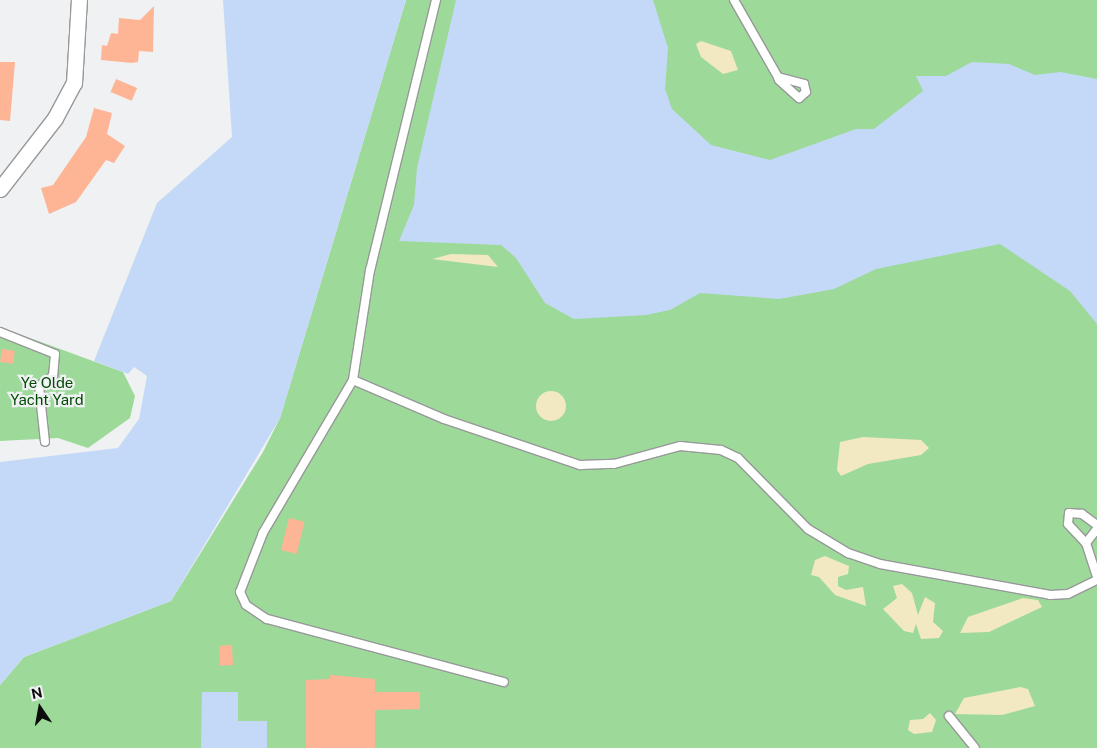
<!DOCTYPE html>
<style>
body{margin:0}
#map{position:relative;width:1097px;height:748px;overflow:hidden;background:#f0f1f3;font-family:"Public Sans",sans-serif}
div>[style]{position:absolute}
.green>*{inset:0;background:#9dda99}
.sand>*{inset:0;background:#f2e8c2}
.round{border-radius:50%}
.water>*{inset:0;background:#c4d9f8}
.building>*{inset:0;background:#feb595;transform-origin:0 0}
.roads{filter:drop-shadow(1px 0 #979899) drop-shadow(-1px 0 #979899) drop-shadow(0 1px #979899) drop-shadow(0 -1px #979899)}
.lane>*{height:8px;margin:-4px;padding:0 4px;transform-origin:4px;border-radius:4px;background:#fff}
.street>*{height:15px;margin:-7.5px;padding:0 7.5px;transform-origin:7.5px;border-radius:7.5px;background:#fff}
span{translate:-50% -50%;white-space:nowrap;text-align:center;line-height:1.15;-webkit-text-stroke:4.5px #f0f1f3;paint-order:stroke}
.park-label{font-size:15px;color:#004a01}
.north{position:absolute;left:15px;top:683px;width:50px;height:50px;-webkit-text-stroke:4px #f0f1f3;paint-order:stroke;rotate:348deg;font-size:14px;font-weight:700;line-height:20px;text-align:center;color:#0d0d0d}
.north::after{content:'';display:block;margin:auto;width:18px;height:22px;background:#0d0d0d;clip-path:polygon(50% 0,100% 100%,50% 72%,0 100%)}
</style>
<div id="map">
<div class="green">
<div style="clip-path:polygon(406px 0,1097px 0,1097px 748px,0 748px,0 685px,24px 657px,171px 601px,263px 452px,280px 418px)"></div>
<div style="clip-path:polygon(0 327px,123px 372px,135px 396px,130px 418px,88px 448px,58px 438px,0 441px)"></div>
</div>
<div class="sand">
<div style="clip-path:polygon(701px 41px,731px 51px,738px 70px,723px 74px,701px 57px,696px 44px)"></div>
<div style="clip-path:polygon(451px 254px,488px 255px,498px 267px,432px 259px)"></div>
<div class="round" style="left:536px;top:391px;width:30px;height:30px"></div>
<div style="clip-path:polygon(863px 437px,921px 440px,929px 448px,921px 455px,868px 464px,841px 476px,837px 470px,840px 442px)"></div>
<div style="clip-path:polygon(825px 556px,849px 566px,848px 574px,838px 577px,838px 586px,846px 590px,863px 587px,866px 606px,835px 595px,819px 577px,811px 575px,815px 560px)"></div>
<div style="clip-path:polygon(902px 584px,912px 593px,918px 615px,925px 597px,935px 603px,933px 622px,943px 631px,939px 638px,921px 639px,916px 624px,913px 633px,904px 631px,883px 609px,897px 598px,893px 586px)"></div>
<div style="clip-path:polygon(1023px 598px,1038px 600px,1042px 607px,989px 632px,960px 633px,968px 617px)"></div>
<div style="clip-path:polygon(1020px 687px,1028px 689px,1035px 706px,1002px 715px,955px 714px,964px 698px)"></div>
<div style="clip-path:polygon(930px 713px,936px 720px,932px 732px,914px 734px,908px 730px,910px 720px,923px 719px)"></div>
</div>
<div class="water">
<div style="clip-path:polygon(223px 0,406px 0,280px 418px,171px 601px,24px 657px,0 685px,0 462px,118px 448px,139px 419px,147px 376px,134px 367px,128px 374px,94px 361px,157px 203px,232px 137px)"></div>
<div style="clip-path:polygon(456px 0,653px 0,668px 48px,665px 89px,672px 109px,711px 145px,770px 160px,856px 129px,874px 129px,923px 91px,916px 76px,946px 76px,972px 62px,1009px 64px,1035px 75px,1060px 72px,1097px 79px,1097px 324px,1070px 291px,1000px 244px,876px 269px,834px 289px,779px 299px,700px 293px,670px 310px,646px 315px,574px 319px,545px 303px,516px 258px,501px 245px,399px 241px,414px 205px,417px 168px)"></div>
<div style="clip-path:polygon(202px 692px,238px 692px,238px 721px,267px 721px,267px 748px,201px 748px)"></div>
</div>
<div class="building">
<div style="clip-path:polygon(154px 6px,153px 52px,139px 51px,138px 62px,132px 63px,101px 60px,102px 45px,107px 46px,111px 33px,118px 34px,119px 18px,140px 20px)"></div>
<div style="clip-path:polygon(0 62px,15px 62px,10px 121px,0 120px)"></div>
<div style="left:116px;top:79px;width:23px;height:14px;rotate:23deg"></div>
<div style="clip-path:polygon(94px 108px,112px 113px,107px 134px,125px 146px,114px 163px,106px 160px,76px 202px,49px 214px,41px 188px,53px 185px,86px 137px)"></div>
<div style="left:2px;top:349px;width:13px;height:13px;rotate:9deg"></div>
<div style="left:289px;top:518px;width:16px;height:33px;rotate:14deg"></div>
<div style="left:232px;top:645px;width:20px;height:13px;rotate:87deg"></div>
<div style="clip-path:polygon(330px 675px,375px 679px,375px 692px,420px 692px,420px 709px,375px 710px,375px 748px,306px 748px,306px 680px,330px 679px)"></div>
</div>
<div class="roads">
<div class="lane">
<div style="left:436px;top:0;width:278px;rotate:103.7deg"></div>
<div style="left:370px;top:270px;width:111px;rotate:98.8deg"></div>
<div style="left:353px;top:380px;width:178px;rotate:120.5deg"></div>
<div style="left:263px;top:533px;width:63px;rotate:111.3deg"></div>
<div style="left:240px;top:592px;width:14px;rotate:65deg"></div>
<div style="left:246px;top:605px;width:25px;rotate:34deg"></div>
<div style="left:267px;top:619px;width:245px;rotate:14.9deg"></div>
<div style="left:734px;top:0;width:89px;rotate:60.3deg"></div>
<div style="left:778px;top:77px;width:27px;rotate:15deg"></div>
<div style="left:804px;top:84px;width:8px;rotate:76deg"></div>
<div style="left:806px;top:92px;width:9px;rotate:139deg"></div>
<div style="left:799px;top:98px;width:27px;rotate:-138deg"></div>
<div style="left:0;top:332px;width:59px;rotate:21.8deg"></div>
<div style="left:55px;top:354px;width:22px;rotate:95deg"></div>
<div style="left:53px;top:376px;width:17px;rotate:144deg"></div>
<div style="left:39px;top:386px;width:56px;rotate:83.9deg"></div>
<div style="left:353px;top:380px;width:99px;rotate:23.2deg"></div>
<div style="left:444px;top:419px;width:144px;rotate:18.7deg"></div>
<div style="left:580px;top:465px;width:34px;rotate:-2deg"></div>
<div style="left:614px;top:464px;width:68px;rotate:-15.3deg"></div>
<div style="left:680px;top:446px;width:41px;rotate:5.6deg"></div>
<div style="left:721px;top:450px;width:19px;rotate:25deg"></div>
<div style="left:738px;top:458px;width:100px;rotate:45.4deg"></div>
<div style="left:808px;top:529px;width:47px;rotate:31deg"></div>
<div style="left:848px;top:553px;width:34px;rotate:19deg"></div>
<div style="left:880px;top:564px;width:173px;rotate:10.3deg"></div>
<div style="left:1050px;top:595px;width:18px;rotate:-3deg"></div>
<div style="left:1068px;top:594px;width:32px;rotate:-26deg"></div>
<div style="left:1097px;top:525px;width:19px;rotate:-144deg"></div>
<div style="left:1082px;top:514px;width:13px;rotate:-176deg"></div>
<div style="left:1069px;top:513px;width:11px;rotate:95deg"></div>
<div style="left:1068px;top:524px;width:26px;rotate:47deg"></div>
<div style="left:1086px;top:543px;width:35px;rotate:72deg"></div>
<div style="left:1086px;top:543px;width:18px;rotate:-52deg"></div>
<div style="left:949px;top:716px;width:41px;rotate:50.9deg"></div>
</div>
<div class="street">
<div style="left:0;top:189px;width:90px;rotate:-52.2deg"></div>
<div style="left:55px;top:118px;width:40px;rotate:-62deg"></div>
<div style="left:74px;top:83px;width:83px;rotate:-86.6deg"></div>
</div>
</div>
<div class="park-label">
<span style="left:47px;top:391px">Ye Olde<br>Yacht Yard</span>
</div>
<div class="north">N</div>
</div>
